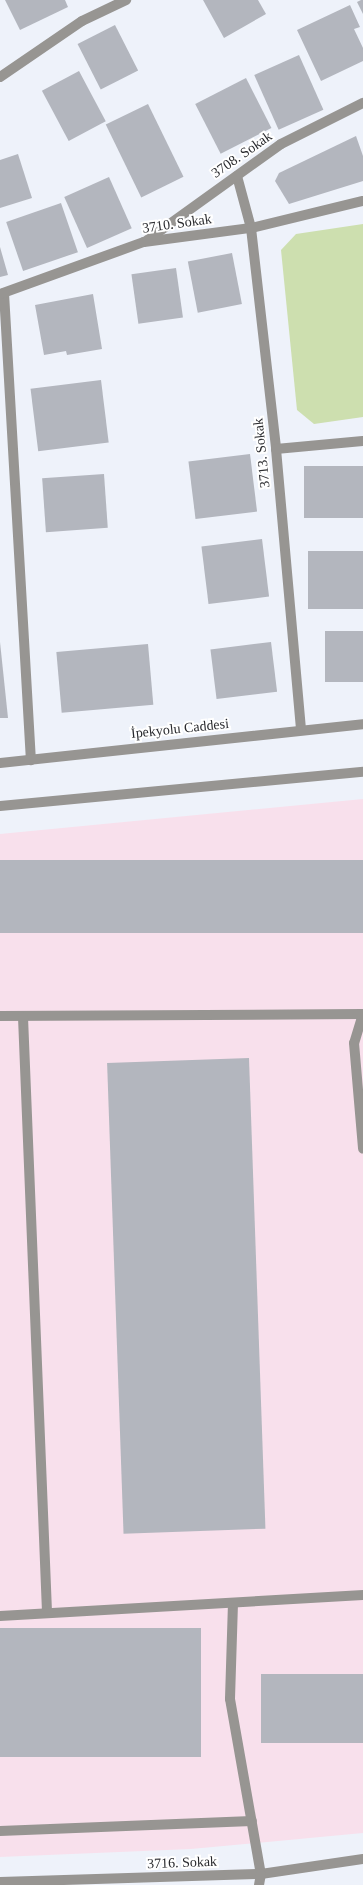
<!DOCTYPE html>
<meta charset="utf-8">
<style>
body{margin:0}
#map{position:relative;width:363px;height:1885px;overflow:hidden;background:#eef2fa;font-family:"Times New Roman",serif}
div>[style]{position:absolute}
.commercial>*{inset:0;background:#f8e0ec}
.green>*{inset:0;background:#cddfaf}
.building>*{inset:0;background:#b3b6be;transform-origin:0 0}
.service>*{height:10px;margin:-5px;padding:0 5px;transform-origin:5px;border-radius:5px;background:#979592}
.minor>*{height:10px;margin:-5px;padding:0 5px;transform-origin:5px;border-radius:5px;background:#979592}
.tertiary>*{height:10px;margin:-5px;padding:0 5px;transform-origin:5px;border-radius:5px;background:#979592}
span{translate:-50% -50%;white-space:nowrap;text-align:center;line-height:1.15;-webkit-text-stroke:4px #fff;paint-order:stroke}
.street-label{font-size:14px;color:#292a2e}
</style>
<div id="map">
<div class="commercial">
<div style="clip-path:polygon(363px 799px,363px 1833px,191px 1849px,0 1857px,0 834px)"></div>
</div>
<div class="green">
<div style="clip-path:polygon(363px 224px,363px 417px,314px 424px,297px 410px,281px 250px,296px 234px)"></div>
</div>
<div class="building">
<div style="clip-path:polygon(5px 0,65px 0,68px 7px,20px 30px)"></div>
<div style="clip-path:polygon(203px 0,258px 0,266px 14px,224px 38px)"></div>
<div style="clip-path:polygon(361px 0,363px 0,363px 14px,357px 2px)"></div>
<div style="clip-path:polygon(350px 5px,360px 27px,354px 29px,363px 48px,363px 61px,321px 81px,297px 30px)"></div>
<div style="left:115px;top:25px;width:51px;height:42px;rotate:63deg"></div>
<div style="left:299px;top:55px;width:60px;height:49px;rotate:66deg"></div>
<div style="left:79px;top:71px;width:57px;height:42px;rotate:62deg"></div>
<div style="left:246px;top:78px;width:56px;height:57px;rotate:63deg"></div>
<div style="left:148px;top:104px;width:81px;height:47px;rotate:64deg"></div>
<div style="clip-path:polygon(356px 136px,363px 156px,363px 181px,289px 204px,275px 181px,279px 173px)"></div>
<div style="clip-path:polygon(18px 154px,32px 198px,0 208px,0 160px)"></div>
<div style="left:109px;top:177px;width:56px;height:49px;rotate:66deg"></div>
<div style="left:61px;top:203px;width:52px;height:58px;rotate:71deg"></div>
<div style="clip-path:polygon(0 247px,8px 275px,0 277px)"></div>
<div style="left:232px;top:253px;width:52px;height:45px;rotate:79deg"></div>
<div style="left:176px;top:268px;width:50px;height:45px;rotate:82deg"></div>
<div style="clip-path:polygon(93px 294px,102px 349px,67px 355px,66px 351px,44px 355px,35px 305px)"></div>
<div style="left:101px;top:380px;width:63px;height:71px;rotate:83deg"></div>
<div style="left:250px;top:454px;width:58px;height:62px;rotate:83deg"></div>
<div style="left:363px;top:466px;width:52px;height:59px;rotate:90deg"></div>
<div style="left:104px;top:474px;width:54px;height:62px;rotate:86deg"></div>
<div style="left:262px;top:539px;width:58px;height:61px;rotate:83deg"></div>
<div style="left:363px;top:551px;width:58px;height:55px;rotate:90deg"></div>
<div style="left:363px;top:631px;width:51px;height:38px;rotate:90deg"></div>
<div style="clip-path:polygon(0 642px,8px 718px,0 718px)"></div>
<div style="left:271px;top:642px;width:50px;height:61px;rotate:83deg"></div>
<div style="left:148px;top:644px;width:61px;height:92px;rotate:85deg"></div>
<div style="left:363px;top:860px;width:73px;height:364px;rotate:90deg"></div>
<div style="left:249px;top:1058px;width:471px;height:142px;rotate:88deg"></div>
<div style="left:201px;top:1628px;width:129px;height:201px;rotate:90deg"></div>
<div style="left:363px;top:1674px;width:69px;height:102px;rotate:90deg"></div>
</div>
<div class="service">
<div style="left:363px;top:1014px;width:30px;rotate:107deg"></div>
<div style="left:354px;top:1043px;width:106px;rotate:85.1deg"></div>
<div style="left:0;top:1016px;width:362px;rotate:-0.3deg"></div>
<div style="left:23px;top:1017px;width:596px;rotate:87.69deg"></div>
<div style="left:233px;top:1603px;width:96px;rotate:91.8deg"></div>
<div style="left:230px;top:1699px;width:178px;rotate:80deg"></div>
<div style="left:0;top:1616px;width:364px;rotate:-3.3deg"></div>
<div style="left:0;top:1831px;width:252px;rotate:-2.3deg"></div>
</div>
<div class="minor">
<div style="left:0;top:77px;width:99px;rotate:-34.3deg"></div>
<div style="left:82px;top:21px;width:49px;rotate:-25.5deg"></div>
<div style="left:237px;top:176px;width:54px;rotate:74.9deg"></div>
<div style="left:251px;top:228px;width:222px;rotate:83.5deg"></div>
<div style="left:276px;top:449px;width:282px;rotate:84.9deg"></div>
<div style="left:146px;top:241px;width:166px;rotate:-35.7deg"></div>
<div style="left:281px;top:144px;width:92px;rotate:-26.6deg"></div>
<div style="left:4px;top:293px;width:468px;rotate:86.7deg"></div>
<div style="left:0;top:294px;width:153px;rotate:-19.9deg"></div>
<div style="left:144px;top:242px;width:108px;rotate:-7.5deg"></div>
<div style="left:251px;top:228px;width:115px;rotate:-13.6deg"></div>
<div style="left:276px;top:449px;width:87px;rotate:-5.3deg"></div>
<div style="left:0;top:1882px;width:261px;rotate:-1.8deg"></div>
<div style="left:261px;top:1874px;width:103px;rotate:-8.4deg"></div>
<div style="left:259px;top:1885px;width:11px;rotate:-80deg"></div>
</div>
<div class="tertiary">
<div style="left:0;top:763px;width:365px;rotate:-6.1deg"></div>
<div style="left:0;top:806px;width:365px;rotate:-5.4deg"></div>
</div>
<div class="street-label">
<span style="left:242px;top:155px;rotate:-35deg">3708. Sokak</span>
<span style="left:177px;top:224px;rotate:-8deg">3710. Sokak</span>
<span style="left:262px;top:453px;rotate:-96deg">3713. Sokak</span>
<span style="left:180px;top:729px;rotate:-6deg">İpekyolu Caddesi</span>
<span style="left:182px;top:1863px;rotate:-2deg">3716. Sokak</span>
</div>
</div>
